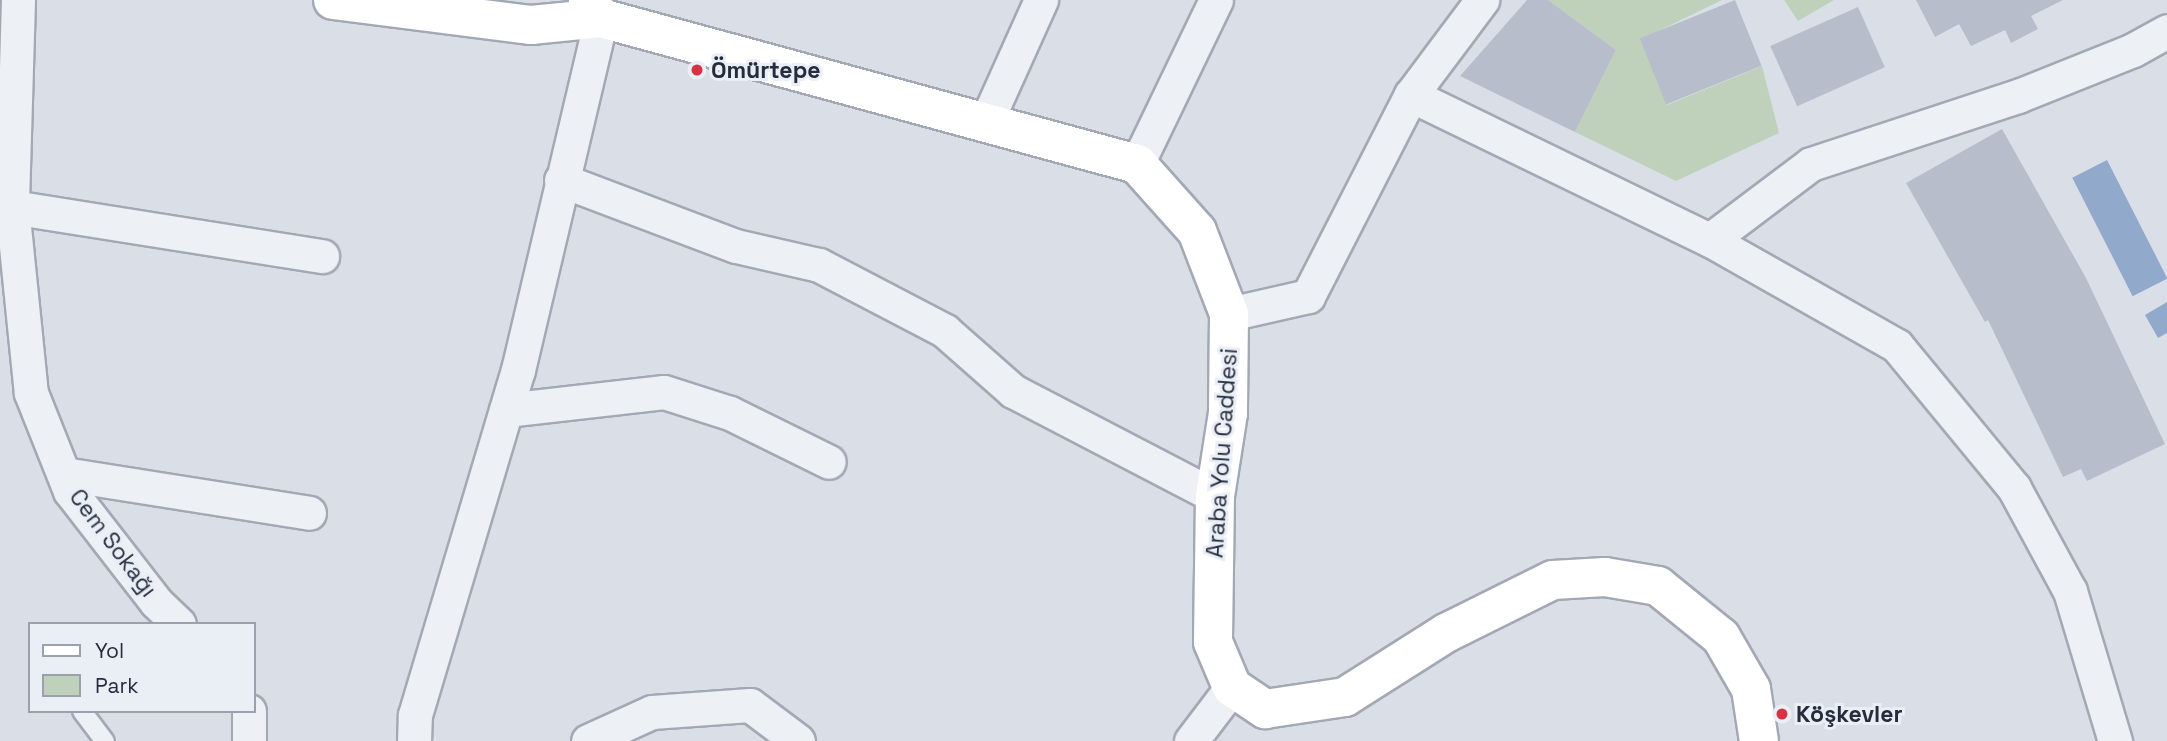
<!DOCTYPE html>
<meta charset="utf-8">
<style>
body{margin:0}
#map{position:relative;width:2167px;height:741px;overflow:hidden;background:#dadfe7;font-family:"Space Grotesk",sans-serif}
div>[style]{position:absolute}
.green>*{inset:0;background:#bfd1bb}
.water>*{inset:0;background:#91aacb;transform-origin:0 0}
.building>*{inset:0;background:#b7bdca;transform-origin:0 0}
.roads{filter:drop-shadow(2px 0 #a3a9b4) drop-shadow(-2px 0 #a3a9b4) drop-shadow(0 2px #a3a9b4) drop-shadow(0 -2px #a3a9b4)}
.lane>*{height:18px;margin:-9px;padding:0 9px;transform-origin:9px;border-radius:9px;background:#edf0f5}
.street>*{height:33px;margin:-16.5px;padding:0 16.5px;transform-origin:16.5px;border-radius:16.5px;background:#edf0f5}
.secondary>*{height:38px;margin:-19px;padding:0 19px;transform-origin:19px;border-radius:19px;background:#fff}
.dots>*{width:19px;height:19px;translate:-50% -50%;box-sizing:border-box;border:4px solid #eaeef5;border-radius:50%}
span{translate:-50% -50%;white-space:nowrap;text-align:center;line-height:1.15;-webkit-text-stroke:6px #eaeef5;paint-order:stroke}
.poi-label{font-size:23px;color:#242c3e;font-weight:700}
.left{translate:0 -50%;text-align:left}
.street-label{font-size:23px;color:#242c3e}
.legend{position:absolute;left:28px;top:622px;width:228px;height:91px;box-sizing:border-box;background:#eaeef5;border:2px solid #9ba0ac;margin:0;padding:9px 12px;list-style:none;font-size:21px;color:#242c3e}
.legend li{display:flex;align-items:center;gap:14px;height:35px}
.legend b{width:35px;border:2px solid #9ba0ac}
</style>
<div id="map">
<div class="green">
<div style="clip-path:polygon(1548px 0,1722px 0,1640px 40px,1667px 105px,1762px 66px,1779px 133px,1676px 181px,1575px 132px,1616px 50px)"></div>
<div style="clip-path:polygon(1784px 0,1834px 0,1798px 21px)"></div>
</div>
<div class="water">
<div style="left:2107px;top:160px;width:133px;height:39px;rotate:63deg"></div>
<div style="clip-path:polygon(2167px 302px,2167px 333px,2158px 338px,2145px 315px)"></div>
</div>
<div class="building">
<div style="clip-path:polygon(1527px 0,1548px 0,1616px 50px,1575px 132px,1460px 76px)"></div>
<div style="left:1735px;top:0;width:71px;height:103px;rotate:68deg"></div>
<div style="clip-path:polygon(1916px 0,2063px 0,2031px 16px,2038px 29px,2011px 43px,2005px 30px,1971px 46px,1959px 24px,1935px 37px)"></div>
<div style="left:1858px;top:7px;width:66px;height:96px;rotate:66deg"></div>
<div style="clip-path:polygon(2002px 129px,2086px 278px,2165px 444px,2087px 481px,2081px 469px,2063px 477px,1988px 320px,1985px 322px,1906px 183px)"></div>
</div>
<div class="roads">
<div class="lane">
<div style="left:82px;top:711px;width:38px;rotate:53deg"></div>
</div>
<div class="street">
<div style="left:18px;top:0;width:207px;rotate:91.7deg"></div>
<div style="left:12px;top:207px;width:187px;rotate:84.2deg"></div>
<div style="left:31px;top:393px;width:105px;rotate:68.3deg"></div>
<div style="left:70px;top:491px;width:140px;rotate:52.2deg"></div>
<div style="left:156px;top:602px;width:32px;rotate:44deg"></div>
<div style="left:1411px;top:95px;width:332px;rotate:25.9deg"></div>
<div style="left:1710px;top:240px;width:215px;rotate:29.5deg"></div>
<div style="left:1897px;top:346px;width:184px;rotate:50.5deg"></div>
<div style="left:2014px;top:488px;width:117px;rotate:61.5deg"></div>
<div style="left:2070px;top:591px;width:157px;rotate:73.3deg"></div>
<div style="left:987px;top:120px;width:132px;rotate:-65.8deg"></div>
<div style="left:1137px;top:164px;width:182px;rotate:-64.3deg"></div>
<div style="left:561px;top:180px;width:187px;rotate:20.7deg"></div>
<div style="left:736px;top:246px;width:85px;rotate:12.9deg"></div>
<div style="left:819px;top:265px;width:142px;rotate:27.6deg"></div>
<div style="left:945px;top:331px;width:91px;rotate:41.4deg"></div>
<div style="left:1013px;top:391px;width:228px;rotate:27.5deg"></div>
<div style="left:12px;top:207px;width:314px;rotate:9deg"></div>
<div style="left:1710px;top:240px;width:126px;rotate:-37deg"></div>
<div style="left:1811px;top:164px;width:218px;rotate:-18.2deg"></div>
<div style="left:2018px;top:96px;width:124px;rotate:-21.8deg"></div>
<div style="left:2133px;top:50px;width:39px;rotate:-29deg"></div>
<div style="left:1229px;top:314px;width:81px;rotate:-12.8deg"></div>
<div style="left:1308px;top:296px;width:226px;rotate:-62.9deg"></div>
<div style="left:1411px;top:95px;width:119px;rotate:-53.2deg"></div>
<div style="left:506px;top:410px;width:159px;rotate:-6.5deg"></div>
<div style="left:664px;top:392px;width:69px;rotate:17.7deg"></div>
<div style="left:730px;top:413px;width:110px;rotate:26.3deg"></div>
<div style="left:64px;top:474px;width:248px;rotate:9deg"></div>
<div style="left:249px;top:711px;width:30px;rotate:90deg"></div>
<div style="left:414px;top:741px;width:26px;rotate:-88deg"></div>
<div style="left:415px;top:715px;width:360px;rotate:-73.4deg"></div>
<div style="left:518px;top:370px;width:362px;rotate:-76.7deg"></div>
<div style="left:588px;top:741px;width:70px;rotate:-24.4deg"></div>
<div style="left:652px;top:712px;width:98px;rotate:-4.1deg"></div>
<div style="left:750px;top:705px;width:60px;rotate:36.9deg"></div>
<div style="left:1191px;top:741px;width:68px;rotate:-52.8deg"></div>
</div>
<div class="secondary">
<div style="left:333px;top:0;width:200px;rotate:7.2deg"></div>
<div style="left:531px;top:25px;width:70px;rotate:-5.7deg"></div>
<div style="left:588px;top:0;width:22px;rotate:54deg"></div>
<div style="left:601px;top:18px;width:556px;rotate:15.24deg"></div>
<div style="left:1137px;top:164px;width:90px;rotate:48.2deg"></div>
<div style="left:1197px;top:231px;width:89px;rotate:68.9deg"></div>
<div style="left:1229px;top:314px;width:99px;rotate:90.6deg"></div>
<div style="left:1228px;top:413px;width:84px;rotate:98.9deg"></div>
<div style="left:1215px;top:496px;width:146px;rotate:90.8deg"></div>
<div style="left:1213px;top:642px;width:49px;rotate:67.1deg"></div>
<div style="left:1232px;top:687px;width:40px;rotate:34deg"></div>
<div style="left:1265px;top:709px;width:81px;rotate:-8.5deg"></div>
<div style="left:1345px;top:697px;width:120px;rotate:-32.4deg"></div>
<div style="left:1446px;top:633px;width:119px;rotate:-26.4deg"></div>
<div style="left:1553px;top:580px;width:52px;rotate:-3.3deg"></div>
<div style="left:1605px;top:577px;width:54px;rotate:9.6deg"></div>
<div style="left:1658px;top:586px;width:81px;rotate:39deg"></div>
<div style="left:1721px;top:637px;width:60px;rotate:60deg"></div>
<div style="left:1751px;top:689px;width:53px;rotate:81.3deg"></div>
</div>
</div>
<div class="dots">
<div style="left:697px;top:70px;background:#d93243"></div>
<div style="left:1782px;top:714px;background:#d93243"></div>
</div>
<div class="poi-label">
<span class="left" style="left:711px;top:70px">Ömürtepe</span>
<span class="left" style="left:1796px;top:714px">Köşkevler</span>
</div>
<div class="street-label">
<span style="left:1222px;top:453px;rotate:-86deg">Araba Yolu Caddesi</span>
<span style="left:113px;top:543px;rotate:53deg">Cem Sokağı</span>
</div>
<ul class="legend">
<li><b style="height:9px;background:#fff"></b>Yol</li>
<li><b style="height:19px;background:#bfd1bb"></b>Park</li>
</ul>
</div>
